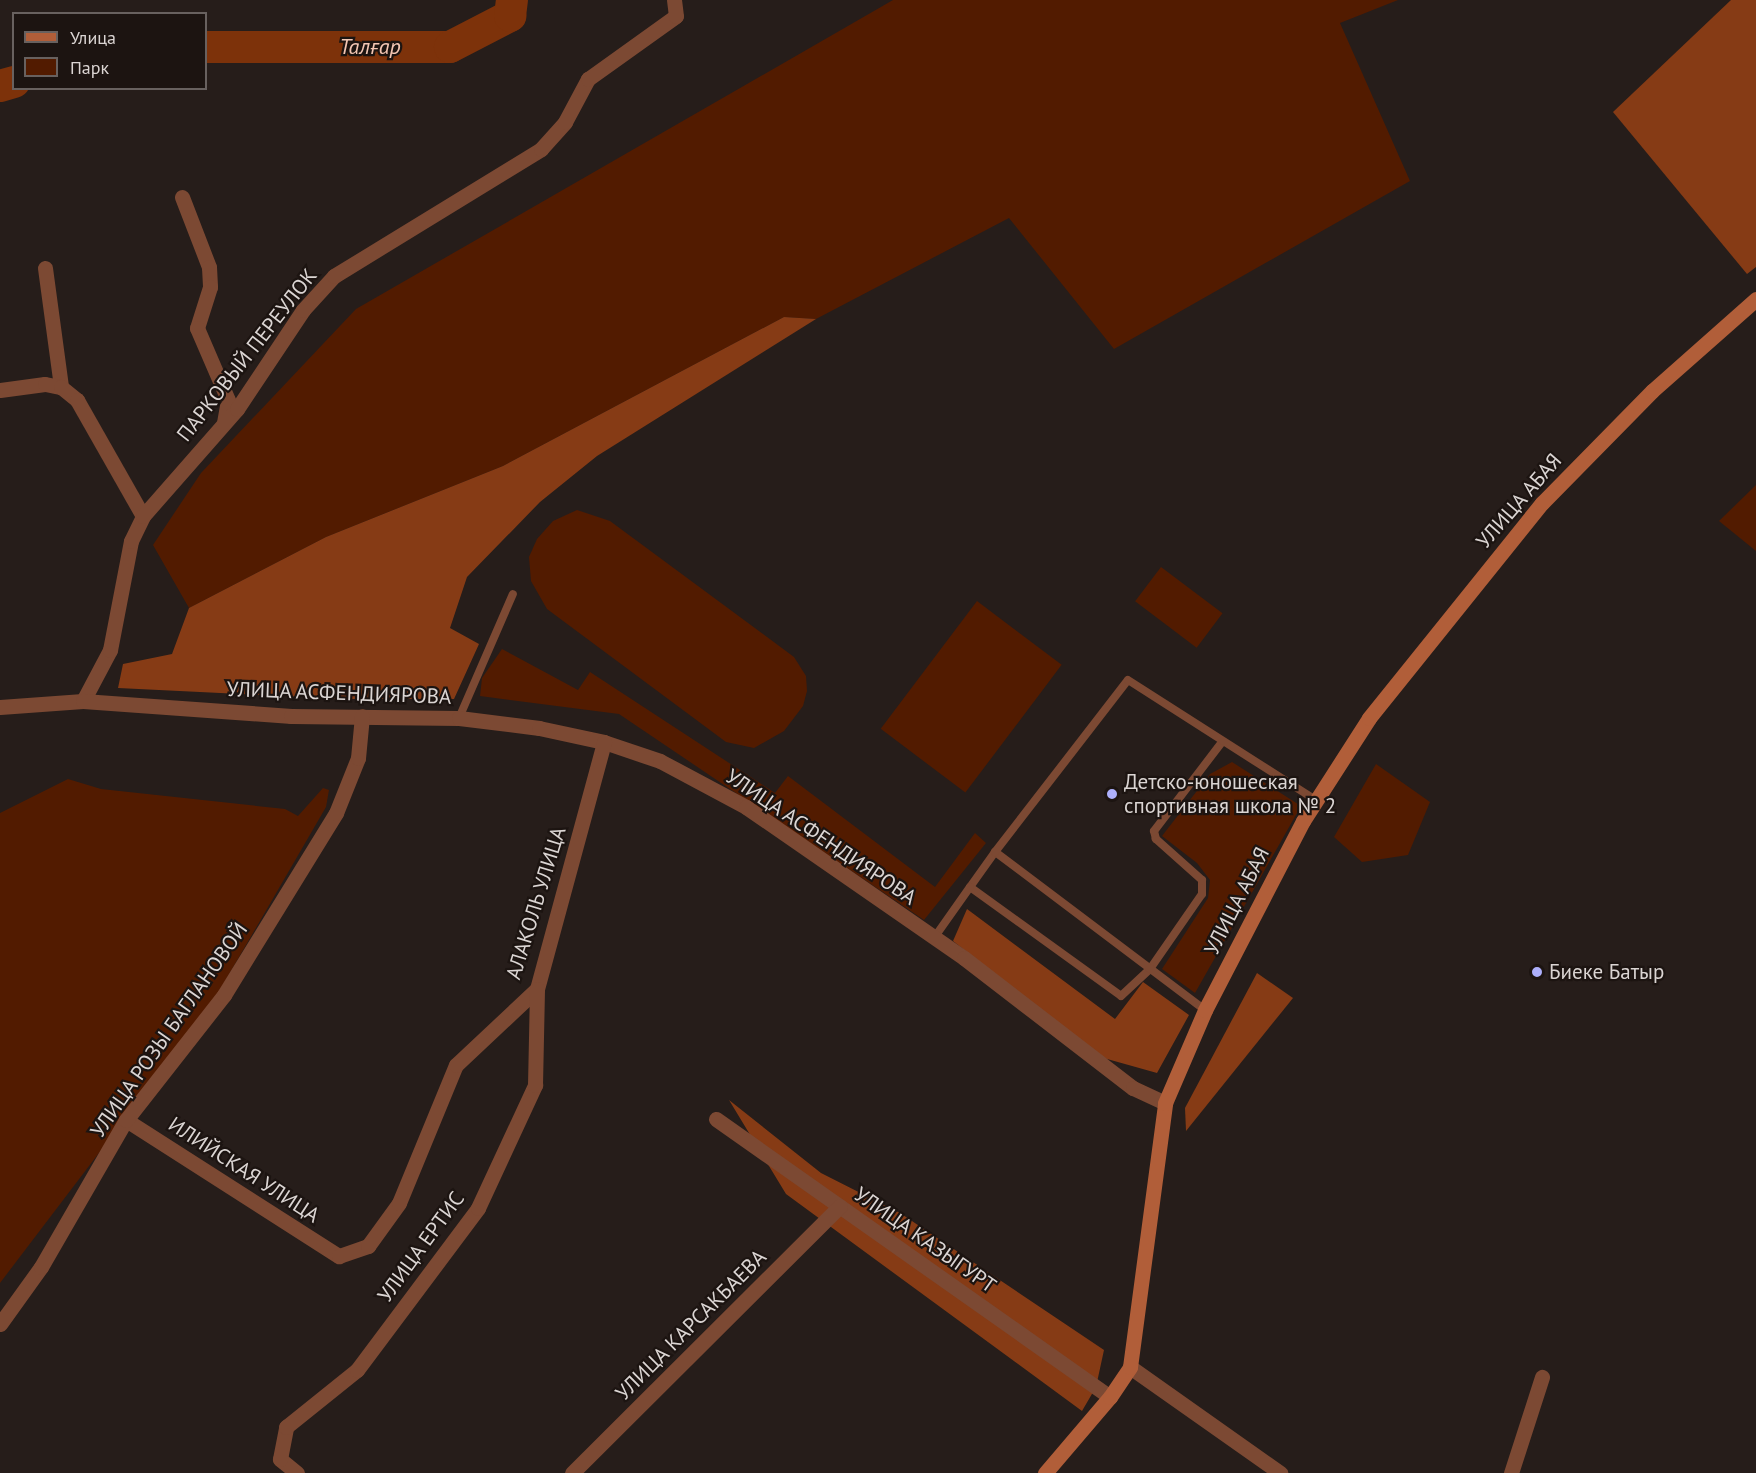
<!DOCTYPE html>
<meta charset="utf-8">
<style>
body{margin:0}
#map{position:relative;width:1756px;height:1473px;overflow:hidden;background:#261d1a;font-family:"PT Sans",sans-serif}
div>[style]{position:absolute}
.green>*{inset:0;background:#521b00;transform-origin:0 0}
.forest>*{inset:0;background:#863b15}
.river>*{height:32px;margin:-16px;padding:0 16px;transform-origin:16px;border-radius:16px;background:#7d320a}
.lane>*{height:8px;margin:-4px;padding:0 4px;transform-origin:4px;border-radius:4px;background:#7c4933}
.street>*{height:15px;margin:-7.5px;padding:0 7.5px;transform-origin:7.5px;border-radius:7.5px;background:#7c4933}
.secondary>*{height:15px;margin:-7.5px;padding:0 7.5px;transform-origin:7.5px;border-radius:7.5px;background:#b15e39}
.dots>*{width:16px;height:16px;translate:-50% -50%;box-sizing:border-box;border:3px solid #1c1411;border-radius:50%}
span{translate:-50% -50%;white-space:nowrap;text-align:center;line-height:1.15;-webkit-text-stroke:4.5px #1c1411;paint-order:stroke}
.street-label{font-size:21px;color:#dbd5d3}
.poi-label{font-size:21px;color:#dbd5d3}
.left{translate:0 -50%;text-align:left}
.water-label{font-size:22px;color:#f3c6b3;font-style:italic}
.legend{position:absolute;left:12px;top:12px;width:195px;height:78px;box-sizing:border-box;background:#1c1411;border:2px solid #68615f;margin:0;padding:8px 10px;list-style:none;font-size:18px;color:#dbd5d3}
.legend li{display:flex;align-items:center;gap:12px;height:30px}
.legend b{width:30px;border:2px solid #68615f}
</style>
<div id="map">
<div class="green">
<div style="clip-path:polygon(893px 0,1398px 0,1340px 23px,1410px 181px,1114px 349px,1009px 218px,816px 319px,784px 317px,503px 466px,326px 537px,189px 608px,153px 545px,201px 473px,356px 309px)"></div>
<div style="clip-path:polygon(1756px 485px,1756px 551px,1719px 521px)"></div>
<div style="clip-path:polygon(577px 510px,610px 521px,794px 657px,806px 676px,807px 691px,803px 706px,784px 731px,754px 748px,726px 742px,547px 609px,531px 581px,529px 557px,537px 539px,553px 521px)"></div>
<div style="left:1161px;top:567px;width:77px;height:43px;rotate:37deg"></div>
<div style="left:977px;top:601px;width:106px;height:160px;rotate:37deg"></div>
<div style="clip-path:polygon(502px 649px,578px 690px,590px 672px,775px 793px,788px 776px,935px 887px,975px 833px,986px 843px,924px 920px,619px 714px,480px 696px,482px 678px)"></div>
<div style="clip-path:polygon(1232px 762px,1301px 806px,1195px 993px,1162px 969px,1208px 898px,1210px 880px,1197px 863px,1162px 836px,1210px 774px)"></div>
<div style="clip-path:polygon(1376px 764px,1430px 802px,1408px 855px,1362px 862px,1334px 837px)"></div>
<div style="clip-path:polygon(68px 779px,101px 789px,285px 809px,298px 816px,323px 788px,329px 790px,326px 807px,210px 1007px,0 1283px,0 813px)"></div>
</div>
<div class="forest">
<div style="clip-path:polygon(1731px 0,1756px 0,1756px 267px,1747px 274px,1613px 112px)"></div>
<div style="clip-path:polygon(784px 317px,816px 319px,597px 456px,540px 502px,467px 577px,450px 628px,479px 644px,454px 699px,346px 699px,118px 688px,123px 664px,172px 654px,189px 608px,326px 537px,503px 466px)"></div>
<div style="clip-path:polygon(967px 909px,1115px 1019px,1143px 982px,1189px 1015px,1157px 1073px,1100px 1057px,953px 941px)"></div>
<div style="clip-path:polygon(1257px 973px,1293px 998px,1186px 1131px,1185px 1108px)"></div>
<div style="clip-path:polygon(729px 1100px,821px 1173px,900px 1213px,1104px 1350px,1096px 1387px,1082px 1411px,786px 1194px)"></div>
</div>
<div class="river">
<div style="left:206px;top:47px;width:244px"></div>
<div style="left:450px;top:47px;width:68px;rotate:-27.3deg"></div>
<div style="left:510px;top:16px;width:16px;rotate:-83deg"></div>
<div style="left:0;top:86px;width:15px;rotate:-16deg"></div>
</div>
<div class="lane">
<div style="left:459px;top:718px;width:135px;rotate:-66.5deg"></div>
<div style="left:995px;top:852px;width:43px;rotate:125.5deg"></div>
<div style="left:970px;top:887px;width:186px;rotate:35.8deg"></div>
<div style="left:1121px;top:996px;width:40px;rotate:-43deg"></div>
<div style="left:1150px;top:969px;width:91px;rotate:-55.3deg"></div>
<div style="left:1202px;top:894px;width:14px;rotate:-90deg"></div>
<div style="left:1202px;top:880px;width:62px;rotate:-138.3deg"></div>
<div style="left:1156px;top:839px;width:8px;rotate:-104deg"></div>
<div style="left:1154px;top:831px;width:112px;rotate:-52.6deg"></div>
<div style="left:934px;top:938px;width:62px;rotate:-54.8deg"></div>
<div style="left:1205px;top:1010px;width:263px;rotate:-143deg"></div>
<div style="left:995px;top:852px;width:217px;rotate:-52.3deg"></div>
<div style="left:1128px;top:680px;width:223px;rotate:32.6deg"></div>
</div>
<div class="street">
<div style="left:182px;top:197px;width:75px;rotate:68.9deg"></div>
<div style="left:209px;top:267px;width:20px;rotate:87deg"></div>
<div style="left:210px;top:287px;width:43px;rotate:107.6deg"></div>
<div style="left:197px;top:328px;width:78px;rotate:66.7deg"></div>
<div style="left:228px;top:400px;width:23px;rotate:100deg"></div>
<div style="left:45px;top:268px;width:120px;rotate:82.3deg"></div>
<div style="left:0;top:390px;width:45px;rotate:-7.6deg"></div>
<div style="left:45px;top:384px;width:16px;rotate:11deg"></div>
<div style="left:61px;top:387px;width:21px;rotate:39deg"></div>
<div style="left:77px;top:400px;width:133px;rotate:60.4deg"></div>
<div style="left:83px;top:701px;width:58px;rotate:-62.1deg"></div>
<div style="left:110px;top:650px;width:111px;rotate:-79.1deg"></div>
<div style="left:131px;top:541px;width:28px;rotate:-64deg"></div>
<div style="left:143px;top:516px;width:142px;rotate:-48.7deg"></div>
<div style="left:237px;top:409px;width:119px;rotate:-56.3deg"></div>
<div style="left:303px;top:310px;width:46px;rotate:-47.6deg"></div>
<div style="left:334px;top:276px;width:243px;rotate:-31.5deg"></div>
<div style="left:541px;top:149px;width:36px;rotate:-48deg"></div>
<div style="left:565px;top:122px;width:49px;rotate:-61.9deg"></div>
<div style="left:588px;top:79px;width:108px;rotate:-35.6deg"></div>
<div style="left:676px;top:16px;width:16px;rotate:-97deg"></div>
<div style="left:0;top:707px;width:83px;rotate:-4.1deg"></div>
<div style="left:83px;top:701px;width:209px;rotate:4.1deg"></div>
<div style="left:291px;top:716px;width:168px;rotate:0.7deg"></div>
<div style="left:459px;top:718px;width:81px;rotate:7.1deg"></div>
<div style="left:539px;top:728px;width:66px;rotate:12.2deg"></div>
<div style="left:604px;top:742px;width:59px;rotate:18.7deg"></div>
<div style="left:660px;top:761px;width:98px;rotate:28.1deg"></div>
<div style="left:746px;top:807px;width:265px;rotate:34.7deg"></div>
<div style="left:964px;top:958px;width:213px;rotate:37.6deg"></div>
<div style="left:1133px;top:1088px;width:35px;rotate:25deg"></div>
<div style="left:716px;top:1119px;width:482px;rotate:35.2deg"></div>
<div style="left:126px;top:1120px;width:253px;rotate:32.6deg"></div>
<div style="left:339px;top:1256px;width:31px;rotate:-19deg"></div>
<div style="left:368px;top:1246px;width:53px;rotate:-54.2deg"></div>
<div style="left:399px;top:1203px;width:149px;rotate:-67.6deg"></div>
<div style="left:456px;top:1065px;width:111px;rotate:-43.2deg"></div>
<div style="left:537px;top:989px;width:256px;rotate:-74.8deg"></div>
<div style="left:0;top:1324px;width:70px;rotate:-54.3deg"></div>
<div style="left:41px;top:1267px;width:170px;rotate:-60deg"></div>
<div style="left:126px;top:1120px;width:159px;rotate:-51.9deg"></div>
<div style="left:224px;top:995px;width:214px;rotate:-58.4deg"></div>
<div style="left:336px;top:813px;width:59px;rotate:-68.2deg"></div>
<div style="left:358px;top:758px;width:42px;rotate:-84.6deg"></div>
<div style="left:1130px;top:1367px;width:184px;rotate:35.2deg"></div>
<div style="left:297px;top:1473px;width:22px;rotate:-141deg"></div>
<div style="left:280px;top:1459px;width:33px;rotate:-79deg"></div>
<div style="left:286px;top:1427px;width:91px;rotate:-38.8deg"></div>
<div style="left:357px;top:1370px;width:202px;rotate:-53.2deg"></div>
<div style="left:478px;top:1208px;width:136px;rotate:-65.1deg"></div>
<div style="left:535px;top:1085px;width:96px;rotate:-88.8deg"></div>
<div style="left:572px;top:1473px;width:378px;rotate:-44.9deg"></div>
<div style="left:1511px;top:1473px;width:101px;rotate:-72.1deg"></div>
</div>
<div class="secondary">
<div style="left:1045px;top:1473px;width:100px;rotate:-49.5deg"></div>
<div style="left:1110px;top:1397px;width:36px;rotate:-56deg"></div>
<div style="left:1130px;top:1367px;width:266px;rotate:-82.4deg"></div>
<div style="left:1165px;top:1103px;width:101px;rotate:-66.7deg"></div>
<div style="left:1205px;top:1010px;width:213px;rotate:-62.6deg"></div>
<div style="left:1303px;top:821px;width:122px;rotate:-57.3deg"></div>
<div style="left:1369px;top:718px;width:276px;rotate:-51.2deg"></div>
<div style="left:1542px;top:503px;width:157px;rotate:-45.5deg"></div>
<div style="left:1652px;top:391px;width:139px;rotate:-41.5deg"></div>
</div>
<div class="dots">
<div style="left:1112px;top:794px;background:#adaffb"></div>
<div style="left:1537px;top:972px;background:#adaffb"></div>
</div>
<div class="street-label">
<span style="left:247px;top:355px;rotate:-52deg">ПАРКОВЫЙ ПЕРЕУЛОК</span>
<span style="left:1519px;top:501px;rotate:-49deg">УЛИЦА АБАЯ</span>
<span style="left:339px;top:693px;rotate:2deg">УЛИЦА АСФЕНДИЯРОВА</span>
<span style="left:821px;top:837px;rotate:34deg">УЛИЦА АСФЕНДИЯРОВА</span>
<span style="left:1237px;top:901px;rotate:-63deg">УЛИЦА АБАЯ</span>
<span style="left:536px;top:903px;rotate:-73deg">АЛАКОЛЬ УЛИЦА</span>
<span style="left:169px;top:1030px;rotate:-55deg">УЛИЦА РОЗЫ БАГЛАНОВОЙ</span>
<span style="left:244px;top:1170px;rotate:33deg">ИЛИЙСКАЯ УЛИЦА</span>
<span style="left:925px;top:1240px;rotate:35deg">УЛИЦА КАЗЫГУРТ</span>
<span style="left:421px;top:1247px;rotate:-54deg">УЛИЦА ЕРТИС</span>
<span style="left:691px;top:1325px;rotate:-45deg">УЛИЦА КАРСАКБАЕВА</span>
</div>
<div class="poi-label">
<span class="left" style="left:1124px;top:794px">Детско-юношеская<br>спортивная школа № 2</span>
<span class="left" style="left:1549px;top:972px">Биеке Батыр</span>
</div>
<div class="water-label">
<span style="left:370px;top:47px">Талғар</span>
</div>
<ul class="legend">
<li><b style="height:8px;background:#b15e39"></b>Улица</li>
<li><b style="height:16px;background:#521b00"></b>Парк</li>
</ul>
</div>
